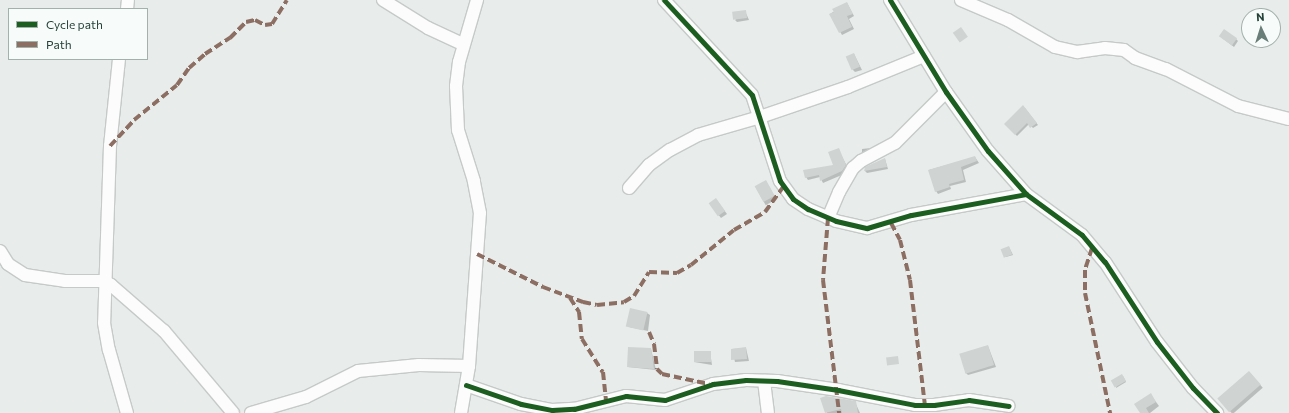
<!DOCTYPE html>
<style>
body{margin:0}
#map{position:relative;width:1289px;height:413px;overflow:hidden;background:#e8edeb;font-family:Commissioner,sans-serif}
div>[style]{position:absolute}
.shadow>*{inset:0;background:#0003;transform-origin:0 0}
.building>*{inset:0;background:#cfd4d2;transform-origin:0 0}
.roads{filter:drop-shadow(1px 0 #c5cac8) drop-shadow(-1px 0 #c5cac8) drop-shadow(0 1px #c5cac8) drop-shadow(0 -1px #c5cac8)}
.street>*{height:12px;margin:-6px;padding:0 6px;transform-origin:6px;border-radius:6px;background:#fcfcfc}
.quiet>*{height:4px;margin-top:-2px;transform-origin:0;background:repeating-linear-gradient(90deg,#8d6e63 0 8px,transparent 0 12px)}
.cycleway>*{height:5px;margin:-2.5px;padding:0 2.5px;transform-origin:2.5px;border-radius:2.5px;background:#1b5e20}
span{translate:-50% -50%;white-space:nowrap;text-align:center;line-height:1.15;-webkit-text-stroke:3px #f7fbf9;paint-order:stroke}
.legend{position:absolute;left:8px;top:8px;width:140px;height:52px;box-sizing:border-box;background:#f7fbf9;border:1px solid #a3b1ad;margin:0;padding:5px 7px;list-style:none;font-size:12px;color:#24423a}
.legend li{display:flex;align-items:center;gap:8px;height:20px}
.legend b{width:20px;border:1px solid #a3b1ad}
.north{position:absolute;left:1241px;top:8px;width:40px;height:40px;box-sizing:border-box;background:#f7fbf9;border:1px solid #a3b1ad;border-radius:50%;rotate:356deg;font-size:11px;font-weight:700;line-height:16px;text-align:center;color:#24423a}
.north::after{content:'';display:block;margin:auto;width:14px;height:18px;background:#697e78;clip-path:polygon(50% 0,100% 100%,50% 72%,0 100%)}
</style>
<div id="map">
<div class="shadow">
<div style="clip-path:polygon(847px 3px,854px 16px,849px 19px,854px 29px,842px 35px,830px 14px)"></div>
<div style="clip-path:polygon(745px 11px,749px 20px,737px 22px,735px 20px)"></div>
<div style="clip-path:polygon(1222px 38px,1236px 39px,1238px 41px,1234px 47px)"></div>
<div style="clip-path:polygon(854px 54px,862px 70px,855px 72px,853px 70px)"></div>
<div style="clip-path:polygon(1025px 108px,1038px 125px,1033px 128px,1029px 124px,1017px 136px,1006px 124px)"></div>
<div style="clip-path:polygon(871px 148px,863px 152px,862px 152px,862px 149px)"></div>
<div style="clip-path:polygon(838px 149px,848px 168px,844px 174px,823px 183px,820px 177px,808px 180px,806px 177px,834px 165px)"></div>
<div style="clip-path:polygon(975px 157px,979px 163px,963px 170px,966px 182px,950px 186px,951px 189px,938px 194px,936px 191px,929px 170px)"></div>
<div style="clip-path:polygon(885px 159px,888px 169px,867px 173px,865px 171px,866px 168px)"></div>
<div style="left:766px;top:181px;width:21px;height:12px;rotate:61deg"></div>
<div style="clip-path:polygon(718px 202px,727px 214px,721px 218px,710px 204px)"></div>
<div style="clip-path:polygon(1009px 247px,1013px 255px,1006px 257px,1005px 257px)"></div>
<div style="clip-path:polygon(647px 313px,650px 315px,648px 331px,629px 327px)"></div>
<div style="clip-path:polygon(988px 346px,996px 367px,968px 375px,965px 372px)"></div>
<div style="clip-path:polygon(746px 348px,749px 361px,735px 362px,732px 349px)"></div>
<div style="clip-path:polygon(651px 349px,656px 370px,628px 367px)"></div>
<div style="clip-path:polygon(710px 352px,712px 365px,694px 362px)"></div>
<div style="left:1249px;top:372px;width:21px;height:40px;rotate:49deg"></div>
<div style="clip-path:polygon(1123px 376px,1126px 382px,1116px 388px,1116px 387px)"></div>
<div style="clip-path:polygon(1151px 395px,1159px 406px,1150px 413px,1141px 413px)"></div>
<div style="clip-path:polygon(822px 398px,855px 402px,860px 413px,827px 413px)"></div>
</div>
<div class="building">
<div style="clip-path:polygon(847px 2px,853px 14px,847px 16px,852px 27px,839px 33px,829px 14px,834px 12px,832px 9px)"></div>
<div style="left:746px;top:10px;width:8px;height:14px;rotate:83deg"></div>
<div style="left:961px;top:27px;width:12px;height:10px;rotate:55deg"></div>
<div style="left:1224px;top:29px;width:16px;height:9px;rotate:35deg"></div>
<div style="left:854px;top:53px;width:15px;height:9px;rotate:67deg"></div>
<div style="clip-path:polygon(1023px 105px,1037px 123px,1030px 128px,1027px 123px,1015px 135px,1004px 124px)"></div>
<div style="clip-path:polygon(839px 148px,846px 165px,842px 171px,820px 181px,819px 175px,805px 178px,803px 170px,833px 165px,828px 152px)"></div>
<div style="clip-path:polygon(975px 156px,977px 161px,961px 167px,964px 180px,949px 184px,950px 187px,935px 192px,928px 170px)"></div>
<div style="clip-path:polygon(885px 158px,887px 167px,864px 171px,865px 167px)"></div>
<div style="left:766px;top:180px;width:18px;height:13px;rotate:61deg"></div>
<div style="left:716px;top:198px;width:16px;height:9px;rotate:55deg"></div>
<div style="left:1009px;top:246px;width:9px;height:9px;rotate:69deg"></div>
<div style="left:630px;top:308px;width:18px;height:19px;rotate:13deg"></div>
<div style="left:988px;top:345px;width:21px;height:30px;rotate:73deg"></div>
<div style="clip-path:polygon(628px 347px,651px 348px,654px 369px,627px 367px)"></div>
<div style="clip-path:polygon(746px 347px,747px 359px,731px 360px,731px 349px)"></div>
<div style="left:694px;top:351px;width:17px;height:11px"></div>
<div style="left:898px;top:356px;width:8px;height:12px;rotate:83deg"></div>
<div style="left:1249px;top:371px;width:18px;height:42px;rotate:49deg"></div>
<div style="left:1122px;top:374px;width:8px;height:13px;rotate:60deg"></div>
<div style="clip-path:polygon(1151px 393px,1156px 402px,1146px 408px,1149px 413px,1140px 413px,1134px 404px)"></div>
<div style="clip-path:polygon(826px 396px,856px 401px,858px 413px,842px 413px,841px 409px,825px 413px,820px 398px)"></div>
</div>
<div class="roads">
<div class="street">
<div style="left:383px;top:0;width:53px;rotate:31.9deg"></div>
<div style="left:428px;top:28px;width:38px;rotate:25deg"></div>
<div style="left:664px;top:0;width:129px;rotate:47.2deg"></div>
<div style="left:752px;top:95px;width:90px;rotate:72deg"></div>
<div style="left:780px;top:181px;width:22px;rotate:54deg"></div>
<div style="left:793px;top:199px;width:18px;rotate:34deg"></div>
<div style="left:808px;top:209px;width:30px;rotate:23deg"></div>
<div style="left:836px;top:221px;width:32px;rotate:13deg"></div>
<div style="left:867px;top:228px;width:46px;rotate:-16.5deg"></div>
<div style="left:911px;top:215px;width:117px;rotate:-10.3deg"></div>
<div style="left:890px;top:0;width:108px;rotate:58.7deg"></div>
<div style="left:946px;top:92px;width:72px;rotate:54.6deg"></div>
<div style="left:988px;top:151px;width:57px;rotate:48.5deg"></div>
<div style="left:1026px;top:194px;width:69px;rotate:36.2deg"></div>
<div style="left:1082px;top:235px;width:35px;rotate:50deg"></div>
<div style="left:1105px;top:262px;width:95px;rotate:57deg"></div>
<div style="left:1157px;top:342px;width:58px;rotate:52deg"></div>
<div style="left:1193px;top:388px;width:35px;rotate:46deg"></div>
<div style="left:961px;top:0;width:51px;rotate:23.1deg"></div>
<div style="left:1008px;top:20px;width:54px;rotate:29.9deg"></div>
<div style="left:1055px;top:47px;width:23px;rotate:13deg"></div>
<div style="left:1077px;top:52px;width:28px;rotate:-8deg"></div>
<div style="left:1105px;top:48px;width:19px;rotate:6deg"></div>
<div style="left:1124px;top:50px;width:14px;rotate:36deg"></div>
<div style="left:1135px;top:58px;width:33px;rotate:20deg"></div>
<div style="left:1166px;top:69px;width:81px;rotate:27.2deg"></div>
<div style="left:1238px;top:106px;width:53px;rotate:14.3deg"></div>
<div style="left:127px;top:9px;width:9px;rotate:-84deg"></div>
<div style="left:119px;top:59px;width:87px;rotate:95.9deg"></div>
<div style="left:110px;top:146px;width:177px;rotate:91.9deg"></div>
<div style="left:104px;top:323px;width:27px;rotate:80deg"></div>
<div style="left:109px;top:350px;width:66px;rotate:74.1deg"></div>
<div style="left:629px;top:188px;width:30px;rotate:-49deg"></div>
<div style="left:649px;top:165px;width:26px;rotate:-36deg"></div>
<div style="left:670px;top:150px;width:32px;rotate:-28deg"></div>
<div style="left:698px;top:135px;width:65px;rotate:-16.2deg"></div>
<div style="left:760px;top:117px;width:93px;rotate:-18.8deg"></div>
<div style="left:848px;top:87px;width:82px;rotate:-22.2deg"></div>
<div style="left:828px;top:218px;width:28px;rotate:-67deg"></div>
<div style="left:839px;top:192px;width:28px;rotate:-60deg"></div>
<div style="left:853px;top:168px;width:11px;rotate:-41deg"></div>
<div style="left:861px;top:161px;width:38px;rotate:-28deg"></div>
<div style="left:895px;top:143px;width:72px;rotate:-45deg"></div>
<div style="left:0;top:251px;width:15px;rotate:58deg"></div>
<div style="left:8px;top:264px;width:20px;rotate:33deg"></div>
<div style="left:25px;top:275px;width:40px;rotate:8.5deg"></div>
<div style="left:65px;top:281px;width:39px"></div>
<div style="left:104px;top:281px;width:8px;rotate:30deg"></div>
<div style="left:111px;top:285px;width:70px;rotate:41deg"></div>
<div style="left:164px;top:331px;width:107px;rotate:49.9deg"></div>
<div style="left:764px;top:381px;width:32px;rotate:83deg"></div>
<div style="left:466px;top:385px;width:58px;rotate:19.1deg"></div>
<div style="left:521px;top:404px;width:32px;rotate:11deg"></div>
<div style="left:552px;top:410px;width:22px;rotate:-3deg"></div>
<div style="left:574px;top:409px;width:54px;rotate:-14deg"></div>
<div style="left:626px;top:396px;width:39px;rotate:6deg"></div>
<div style="left:665px;top:400px;width:51px;rotate:-18.4deg"></div>
<div style="left:713px;top:384px;width:33px;rotate:-7deg"></div>
<div style="left:746px;top:380px;width:31px;rotate:2deg"></div>
<div style="left:777px;top:381px;width:62px;rotate:8.4deg"></div>
<div style="left:838px;top:390px;width:78px;rotate:11deg"></div>
<div style="left:915px;top:405px;width:19px"></div>
<div style="left:934px;top:405px;width:35px;rotate:-8deg"></div>
<div style="left:969px;top:400px;width:40px;rotate:8.5deg"></div>
<div style="left:251px;top:413px;width:57px;rotate:-16.2deg"></div>
<div style="left:306px;top:397px;width:58px;rotate:-26.6deg"></div>
<div style="left:358px;top:371px;width:61px;rotate:-5.6deg"></div>
<div style="left:419px;top:365px;width:50px;rotate:1.1deg"></div>
<div style="left:461px;top:413px;width:48px;rotate:-80.3deg"></div>
<div style="left:469px;top:366px;width:153px;rotate:-85.9deg"></div>
<div style="left:480px;top:213px;width:33px;rotate:-101deg"></div>
<div style="left:474px;top:181px;width:53px;rotate:-107.4deg"></div>
<div style="left:458px;top:130px;width:44px;rotate:-92.6deg"></div>
<div style="left:456px;top:86px;width:24px;rotate:-83deg"></div>
<div style="left:459px;top:62px;width:65px;rotate:-73.8deg"></div>
</div>
</div>
<div class="quiet">
<div style="left:110px;top:146px;width:35px;rotate:-47deg"></div>
<div style="left:134px;top:120px;width:55px;rotate:-39.1deg"></div>
<div style="left:177px;top:85px;width:21px;rotate:-55deg"></div>
<div style="left:189px;top:68px;width:21px;rotate:-41deg"></div>
<div style="left:205px;top:54px;width:30px;rotate:-33deg"></div>
<div style="left:230px;top:38px;width:23px;rotate:-45deg"></div>
<div style="left:246px;top:22px;width:9px;rotate:-13deg"></div>
<div style="left:255px;top:20px;width:11px;rotate:27deg"></div>
<div style="left:265px;top:25px;width:7px;rotate:-8deg"></div>
<div style="left:272px;top:24px;width:28px;rotate:-58deg"></div>
<div style="left:828px;top:218px;width:62px;rotate:94.6deg"></div>
<div style="left:823px;top:280px;width:134px;rotate:83.1deg"></div>
<div style="left:891px;top:223px;width:19px;rotate:62deg"></div>
<div style="left:900px;top:240px;width:41px;rotate:76deg"></div>
<div style="left:910px;top:280px;width:126px;rotate:83.2deg"></div>
<div style="left:1092px;top:248px;width:23px;rotate:108deg"></div>
<div style="left:1085px;top:270px;width:23px;rotate:90deg"></div>
<div style="left:1085px;top:293px;width:123px;rotate:78.2deg"></div>
<div style="left:477px;top:254px;width:74px;rotate:26.6deg"></div>
<div style="left:543px;top:287px;width:43px;rotate:20.6deg"></div>
<div style="left:583px;top:302px;width:14px;rotate:12deg"></div>
<div style="left:597px;top:305px;width:27px;rotate:-6deg"></div>
<div style="left:624px;top:302px;width:12px;rotate:-31deg"></div>
<div style="left:634px;top:296px;width:28px;rotate:-58deg"></div>
<div style="left:649px;top:272px;width:28px;rotate:2deg"></div>
<div style="left:677px;top:273px;width:16px;rotate:-30deg"></div>
<div style="left:691px;top:265px;width:55px;rotate:-39.1deg"></div>
<div style="left:734px;top:230px;width:36px;rotate:-30deg"></div>
<div style="left:765px;top:212px;width:31px;rotate:-54deg"></div>
<div style="left:570px;top:298px;width:17px;rotate:57deg"></div>
<div style="left:579px;top:312px;width:27px;rotate:84deg"></div>
<div style="left:582px;top:339px;width:39px;rotate:58deg"></div>
<div style="left:603px;top:372px;width:28px;rotate:84deg"></div>
<div style="left:649px;top:332px;width:13px;rotate:67deg"></div>
<div style="left:654px;top:344px;width:25px;rotate:83deg"></div>
<div style="left:657px;top:369px;width:7px;rotate:45deg"></div>
<div style="left:662px;top:374px;width:48px;rotate:12deg"></div>
</div>
<div class="cycleway">
<div style="left:664px;top:0;width:129px;rotate:47.2deg"></div>
<div style="left:752px;top:95px;width:90px;rotate:72deg"></div>
<div style="left:780px;top:181px;width:22px;rotate:54deg"></div>
<div style="left:793px;top:199px;width:18px;rotate:34deg"></div>
<div style="left:808px;top:209px;width:30px;rotate:23deg"></div>
<div style="left:836px;top:221px;width:32px;rotate:13deg"></div>
<div style="left:867px;top:228px;width:46px;rotate:-16.5deg"></div>
<div style="left:911px;top:215px;width:117px;rotate:-10.3deg"></div>
<div style="left:890px;top:0;width:108px;rotate:58.7deg"></div>
<div style="left:946px;top:92px;width:72px;rotate:54.6deg"></div>
<div style="left:988px;top:151px;width:57px;rotate:48.5deg"></div>
<div style="left:1026px;top:194px;width:69px;rotate:36.2deg"></div>
<div style="left:1082px;top:235px;width:35px;rotate:50deg"></div>
<div style="left:1105px;top:262px;width:95px;rotate:57deg"></div>
<div style="left:1157px;top:342px;width:58px;rotate:52deg"></div>
<div style="left:1193px;top:388px;width:35px;rotate:46deg"></div>
<div style="left:466px;top:385px;width:58px;rotate:19.1deg"></div>
<div style="left:521px;top:404px;width:32px;rotate:11deg"></div>
<div style="left:552px;top:410px;width:22px;rotate:-3deg"></div>
<div style="left:574px;top:409px;width:54px;rotate:-14deg"></div>
<div style="left:626px;top:396px;width:39px;rotate:6deg"></div>
<div style="left:665px;top:400px;width:51px;rotate:-18.4deg"></div>
<div style="left:713px;top:384px;width:33px;rotate:-7deg"></div>
<div style="left:746px;top:380px;width:31px;rotate:2deg"></div>
<div style="left:777px;top:381px;width:62px;rotate:8.4deg"></div>
<div style="left:838px;top:390px;width:78px;rotate:11deg"></div>
<div style="left:915px;top:405px;width:19px"></div>
<div style="left:934px;top:405px;width:35px;rotate:-8deg"></div>
<div style="left:969px;top:400px;width:40px;rotate:8.5deg"></div>
</div>
<ul class="legend">
<li><b style="height:5px;background:#1b5e20"></b>Cycle path</li>
<li><b style="height:5px;background:#8d6e63"></b>Path</li>
</ul>
<div class="north">N</div>
</div>
